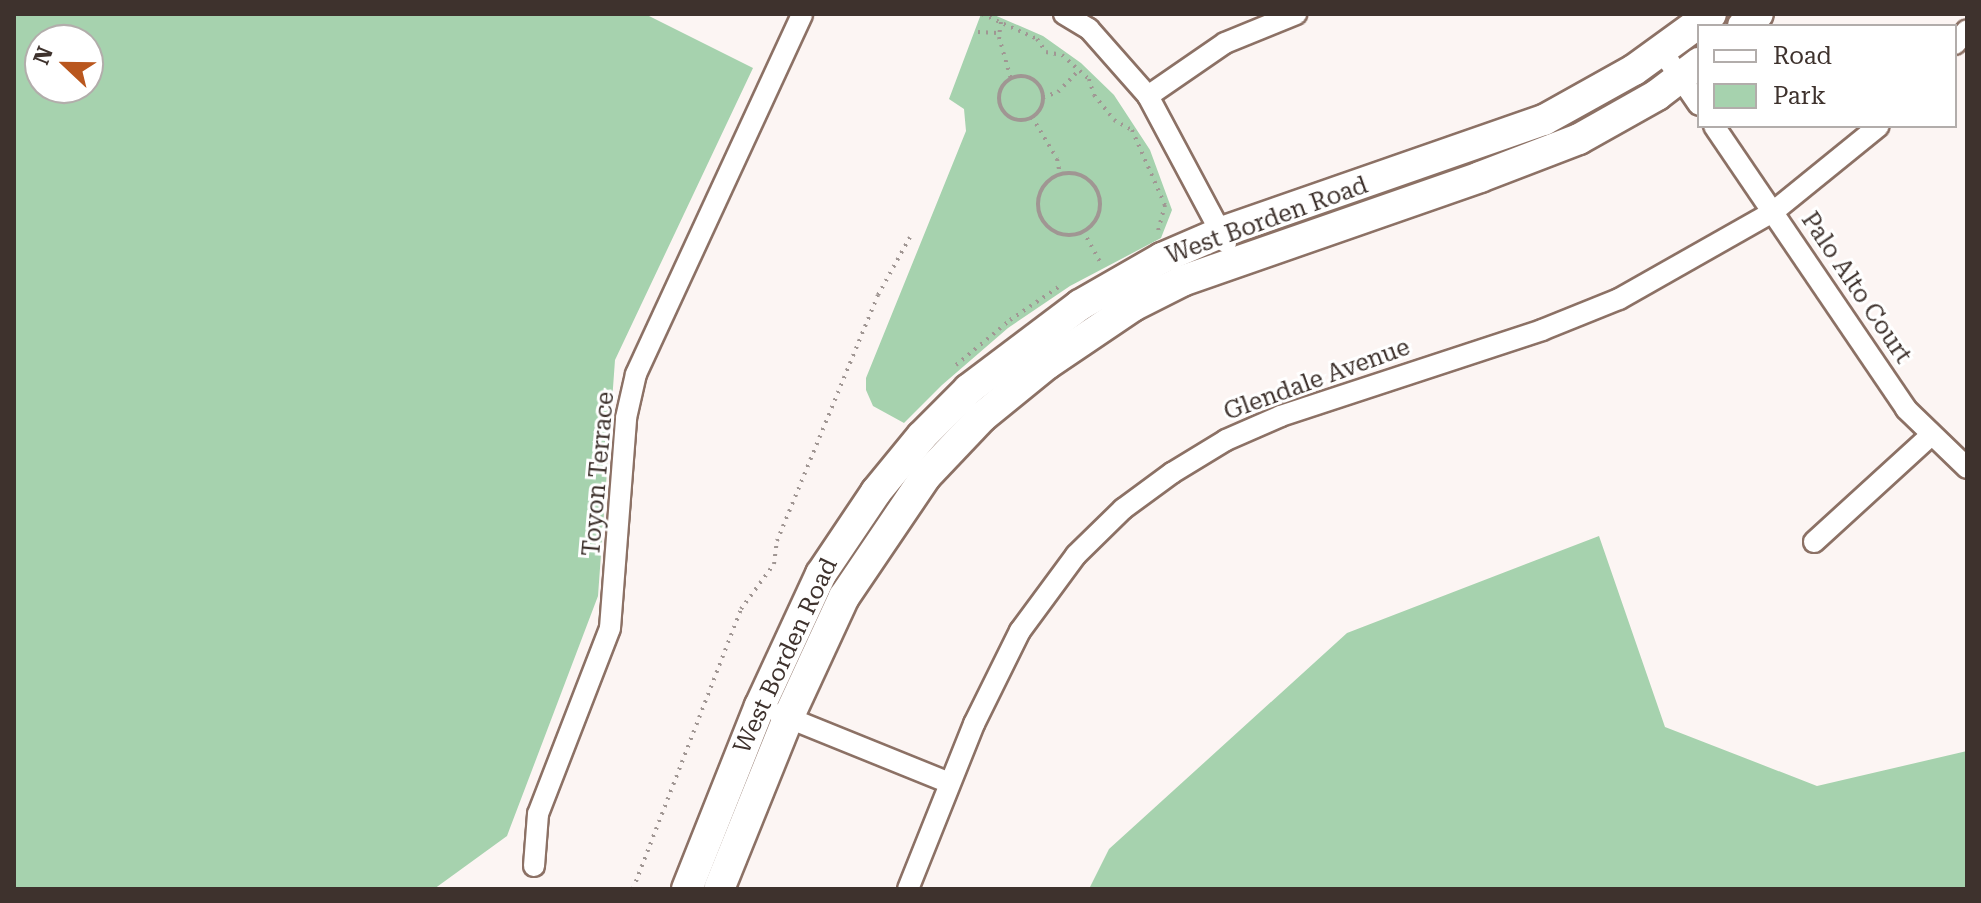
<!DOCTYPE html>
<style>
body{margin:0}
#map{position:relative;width:1981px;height:903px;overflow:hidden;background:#fcf5f3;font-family:"Roboto Serif",serif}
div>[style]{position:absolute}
.green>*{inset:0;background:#a6d2ae}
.path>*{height:4px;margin-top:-2px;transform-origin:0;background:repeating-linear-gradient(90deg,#a09693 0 2px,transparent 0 8px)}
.path>.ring{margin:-2px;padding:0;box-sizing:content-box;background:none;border:4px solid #a09693;border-radius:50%}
.roads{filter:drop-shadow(2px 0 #8c7165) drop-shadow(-2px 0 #8c7165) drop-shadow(0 2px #8c7165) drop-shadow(0 -2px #8c7165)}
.street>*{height:20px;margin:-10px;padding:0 10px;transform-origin:10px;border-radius:10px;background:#fff}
.secondary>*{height:30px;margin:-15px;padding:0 15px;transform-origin:15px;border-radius:15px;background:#fff}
span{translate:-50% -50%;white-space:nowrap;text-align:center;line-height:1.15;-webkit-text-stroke:6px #fff;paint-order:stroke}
.street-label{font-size:24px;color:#3e322d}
.frame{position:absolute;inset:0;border:16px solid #3e322d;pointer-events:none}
.legend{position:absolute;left:1697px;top:24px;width:260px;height:104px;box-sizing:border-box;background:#fff;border:2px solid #b2adab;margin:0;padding:10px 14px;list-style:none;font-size:24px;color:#3e322d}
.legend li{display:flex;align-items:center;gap:16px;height:40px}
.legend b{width:40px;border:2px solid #b2adab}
.north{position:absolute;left:24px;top:24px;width:80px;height:80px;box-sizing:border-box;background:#fff;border:2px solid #b2adab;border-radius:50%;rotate:292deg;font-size:22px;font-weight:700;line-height:32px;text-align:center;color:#3e322d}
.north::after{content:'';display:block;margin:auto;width:28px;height:36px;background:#b9571e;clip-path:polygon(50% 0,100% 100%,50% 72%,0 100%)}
</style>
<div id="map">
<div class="green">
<div style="clip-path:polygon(evenodd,14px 14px,645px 14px,753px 68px,615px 360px,598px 596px,507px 836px,434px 889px,14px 889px,14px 14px,88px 40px,88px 88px,40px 88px,40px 40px,88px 40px)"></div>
<div style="clip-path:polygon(981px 14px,992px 14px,1043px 36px,1081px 63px,1114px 95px,1150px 150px,1172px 210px,1161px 238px,1070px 286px,1008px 328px,942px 385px,904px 423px,873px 406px,866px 390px,866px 378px,966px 131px,964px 109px,949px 99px)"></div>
<div style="clip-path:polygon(1599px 536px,1665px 727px,1817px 786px,1967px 751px,1967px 889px,1089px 889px,1109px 849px,1347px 633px)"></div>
</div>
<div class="path">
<div style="left:982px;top:14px;width:60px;rotate:24.4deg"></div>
<div style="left:1037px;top:39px;width:16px;rotate:55deg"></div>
<div style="left:1046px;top:52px;width:16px;rotate:11deg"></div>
<div style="left:1062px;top:55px;width:36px;rotate:42deg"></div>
<div style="left:1089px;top:79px;width:17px;rotate:73deg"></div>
<div style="left:1094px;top:95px;width:32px;rotate:51deg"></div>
<div style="left:1114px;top:120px;width:21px;rotate:29deg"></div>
<div style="left:1132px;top:130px;width:82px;rotate:66.3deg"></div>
<div style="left:1165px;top:205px;width:27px;rotate:105deg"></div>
<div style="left:1001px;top:22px;width:15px;rotate:98deg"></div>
<div style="left:999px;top:37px;width:44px;rotate:74.1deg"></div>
<div style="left:978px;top:32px;width:20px;rotate:3deg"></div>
<div class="ring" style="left:999px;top:76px;width:40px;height:40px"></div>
<div style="left:1043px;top:97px;width:16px;rotate:-18deg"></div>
<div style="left:1058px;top:92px;width:32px;rotate:-46deg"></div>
<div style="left:1032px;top:117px;width:49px;rotate:59.2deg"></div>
<div style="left:1057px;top:159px;width:15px;rotate:79deg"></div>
<div class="ring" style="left:1038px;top:173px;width:58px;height:58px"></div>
<div style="left:1083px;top:231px;width:35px;rotate:61deg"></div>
<div style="left:956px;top:365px;width:70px;rotate:-39.8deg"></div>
<div style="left:1010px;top:320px;width:60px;rotate:-34.2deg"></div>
<div style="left:633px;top:889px;width:300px;rotate:-68.9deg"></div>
<div style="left:741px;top:609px;width:56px;rotate:-53.7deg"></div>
<div style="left:774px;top:564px;width:23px;rotate:-83deg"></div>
<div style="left:777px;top:541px;width:266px;rotate:-67.7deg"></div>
<div style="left:878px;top:295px;width:66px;rotate:-61.1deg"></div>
</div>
<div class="roads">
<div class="street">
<div style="left:1064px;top:14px;width:29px;rotate:31deg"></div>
<div style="left:1089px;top:29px;width:89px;rotate:48.6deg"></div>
<div style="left:1148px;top:96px;width:166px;rotate:61.9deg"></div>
<div style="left:1955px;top:44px;width:18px;rotate:-49deg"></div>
<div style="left:1662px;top:51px;width:65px;rotate:55.6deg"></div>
<div style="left:1148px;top:96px;width:93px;rotate:-34.5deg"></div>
<div style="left:1225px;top:43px;width:77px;rotate:-22.2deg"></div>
<div style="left:1714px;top:126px;width:342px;rotate:55.8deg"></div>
<div style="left:1906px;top:409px;width:85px;rotate:44deg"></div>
<div style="left:1814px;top:542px;width:157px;rotate:-42.4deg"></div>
<div style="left:779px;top:714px;width:184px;rotate:22deg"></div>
<div style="left:534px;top:866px;width:52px;rotate:-85.6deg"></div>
<div style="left:538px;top:814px;width:199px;rotate:-68.8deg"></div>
<div style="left:610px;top:628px;width:211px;rotate:-85.6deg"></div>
<div style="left:626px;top:418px;width:45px;rotate:-77.2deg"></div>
<div style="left:636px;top:374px;width:396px;rotate:-65.2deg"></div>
<div style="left:908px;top:889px;width:178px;rotate:-68.2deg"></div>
<div style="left:974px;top:724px;width:104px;rotate:-63.7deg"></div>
<div style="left:1020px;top:631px;width:94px;rotate:-53.6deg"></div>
<div style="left:1076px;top:555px;width:66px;rotate:-44.4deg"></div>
<div style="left:1123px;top:509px;width:61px;rotate:-36.3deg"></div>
<div style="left:1172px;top:473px;width:63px;rotate:-31.4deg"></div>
<div style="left:1226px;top:440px;width:60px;rotate:-23.6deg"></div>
<div style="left:1281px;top:416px;width:275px;rotate:-18.2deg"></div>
<div style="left:1542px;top:330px;width:83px;rotate:-21.9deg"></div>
<div style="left:1619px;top:299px;width:177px;rotate:-29.5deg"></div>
<div style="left:1773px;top:212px;width:136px;rotate:-39.1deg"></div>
</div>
<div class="secondary">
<div style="left:1743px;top:26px;width:19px;rotate:-39deg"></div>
<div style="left:687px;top:889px;width:197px;rotate:-68.3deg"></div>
<div style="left:760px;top:706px;width:145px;rotate:-65.2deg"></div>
<div style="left:821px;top:574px;width:99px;rotate:-56.1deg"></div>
<div style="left:876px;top:492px;width:72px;rotate:-50.6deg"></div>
<div style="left:922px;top:436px;width:66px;rotate:-45deg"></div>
<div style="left:969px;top:389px;width:139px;rotate:-37.1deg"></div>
<div style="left:1080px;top:305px;width:95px;rotate:-29.8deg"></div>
<div style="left:1162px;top:258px;width:65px;rotate:-23.4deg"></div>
<div style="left:1222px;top:232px;width:341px;rotate:-19.2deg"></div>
<div style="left:1544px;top:120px;width:103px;rotate:-29.1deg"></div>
<div style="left:1634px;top:70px;width:95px;rotate:-36deg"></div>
<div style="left:719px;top:889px;width:184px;rotate:-68deg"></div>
<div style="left:788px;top:718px;width:133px;rotate:-65.2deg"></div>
<div style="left:844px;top:597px;width:146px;rotate:-55.9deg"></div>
<div style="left:926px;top:476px;width:81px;rotate:-46.5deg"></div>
<div style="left:982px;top:417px;width:84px;rotate:-39.2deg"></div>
<div style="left:1047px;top:364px;width:104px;rotate:-34deg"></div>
<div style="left:1133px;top:306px;width:55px;rotate:-27deg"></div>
<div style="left:1182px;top:281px;width:316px;rotate:-19.2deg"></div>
<div style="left:1480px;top:177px;width:106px;rotate:-21deg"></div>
<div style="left:1579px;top:139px;width:90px;rotate:-29.4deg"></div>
<div style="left:1657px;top:95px;width:53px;rotate:-37.3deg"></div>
</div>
</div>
<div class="street-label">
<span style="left:1267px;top:221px;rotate:-20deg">West Borden Road</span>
<span style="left:1856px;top:288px;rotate:56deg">Palo Alto Court</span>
<span style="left:1317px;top:380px;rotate:-20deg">Glendale Avenue</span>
<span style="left:599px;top:474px;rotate:-85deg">Toyon Terrace</span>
<span style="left:786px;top:656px;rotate:-65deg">West Borden Road</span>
</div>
<div class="frame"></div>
<ul class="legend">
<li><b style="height:10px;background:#fff"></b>Road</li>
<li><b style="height:22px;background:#a6d2ae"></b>Park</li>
</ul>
<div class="north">N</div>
</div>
